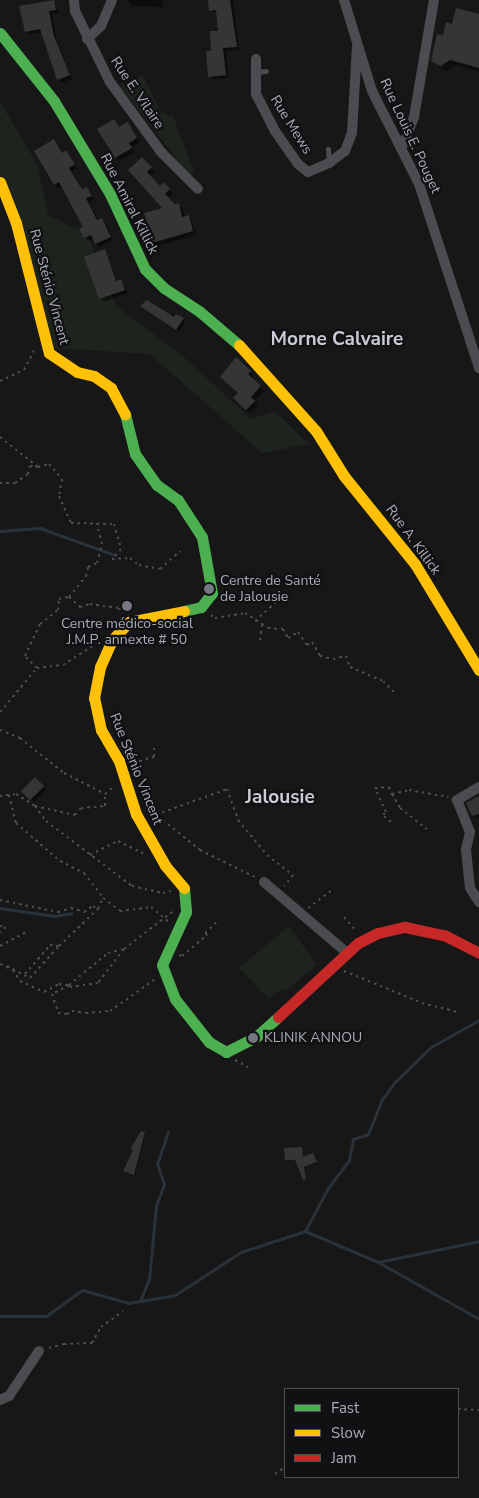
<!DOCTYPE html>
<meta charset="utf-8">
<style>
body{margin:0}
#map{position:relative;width:479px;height:1498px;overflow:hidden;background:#171717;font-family:"Nunito Sans",sans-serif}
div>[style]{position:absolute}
.green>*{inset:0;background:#1d241e}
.shadow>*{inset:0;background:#0007;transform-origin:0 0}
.stream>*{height:3px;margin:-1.5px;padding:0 1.5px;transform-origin:1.5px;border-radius:1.5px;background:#2a3239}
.building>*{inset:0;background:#353536;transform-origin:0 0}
.path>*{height:2px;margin-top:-1px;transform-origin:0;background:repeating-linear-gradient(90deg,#4d4e52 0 2.5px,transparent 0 6.5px)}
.lane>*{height:5px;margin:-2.5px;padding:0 2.5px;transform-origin:2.5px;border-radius:2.5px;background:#4b4c50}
.street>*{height:10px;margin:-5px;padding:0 5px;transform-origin:5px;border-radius:5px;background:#4b4c50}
.fast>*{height:11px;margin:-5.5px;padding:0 5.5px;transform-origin:5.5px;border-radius:5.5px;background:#4caf50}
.slow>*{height:11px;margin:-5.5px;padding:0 5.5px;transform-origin:5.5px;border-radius:5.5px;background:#ffc107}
.jam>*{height:11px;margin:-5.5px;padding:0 5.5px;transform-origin:5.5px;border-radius:5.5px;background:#c62828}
.dots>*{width:14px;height:14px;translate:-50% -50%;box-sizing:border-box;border:2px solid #111113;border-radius:50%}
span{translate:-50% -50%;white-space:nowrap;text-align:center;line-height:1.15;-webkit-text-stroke:4.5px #111113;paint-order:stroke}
.street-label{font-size:14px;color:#a8adb8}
.poi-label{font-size:14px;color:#a8adb8}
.left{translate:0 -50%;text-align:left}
.district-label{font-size:19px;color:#c9ccd4;font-weight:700}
.legend{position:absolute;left:284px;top:1388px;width:175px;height:90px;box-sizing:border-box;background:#111113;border:1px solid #4d4f55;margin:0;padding:6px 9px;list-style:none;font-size:15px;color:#a8adb8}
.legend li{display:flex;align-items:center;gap:10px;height:25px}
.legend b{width:25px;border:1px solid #4d4f55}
</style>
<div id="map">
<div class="green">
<div style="clip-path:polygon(143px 75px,161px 113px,173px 116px,194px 171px,190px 176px,119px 85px)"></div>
<div style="clip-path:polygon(0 102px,37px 164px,48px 215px,87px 234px,116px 306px,185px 358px,251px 419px,274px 411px,309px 444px,262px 453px,150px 354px,53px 348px,9px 191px,0 175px)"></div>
<div style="clip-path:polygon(289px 926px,317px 965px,286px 991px,281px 989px,269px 999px,239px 968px)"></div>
</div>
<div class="shadow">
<div style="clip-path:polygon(53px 0,59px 13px,52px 14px,57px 41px,72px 79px,61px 83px,42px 32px,29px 35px,26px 32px,21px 7px)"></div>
<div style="clip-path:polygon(128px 0,163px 0,163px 7px,132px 6px)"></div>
<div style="clip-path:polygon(209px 0,233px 0,239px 50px,226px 51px,228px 78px,213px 79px,210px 76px,220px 32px,218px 13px,210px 10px)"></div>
<div style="clip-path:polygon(479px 15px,479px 71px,456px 65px,447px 71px,437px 66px,447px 68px,432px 60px,443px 37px,453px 25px)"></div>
<div style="clip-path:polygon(128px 124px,140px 142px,132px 147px,135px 152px,120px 161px,116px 157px,120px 128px)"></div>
<div style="clip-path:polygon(54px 141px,63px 153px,66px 152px,70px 155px,77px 168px,72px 171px,83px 190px,87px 188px,91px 192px,94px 200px,89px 202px,99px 221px,106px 223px,113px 240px,99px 247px,94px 238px,88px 241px,85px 237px,84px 227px,63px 186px,58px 188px,55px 185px)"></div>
<div style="clip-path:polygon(142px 159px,155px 172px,150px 176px,160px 187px,168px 187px,173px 194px,168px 198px,182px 208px,185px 217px,192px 220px,196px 235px,157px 246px,153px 242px,164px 208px,130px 170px)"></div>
<div style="clip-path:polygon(104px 251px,118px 282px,124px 285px,128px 293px,104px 302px,101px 298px)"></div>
<div style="clip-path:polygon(144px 308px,183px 319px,185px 322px,179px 332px)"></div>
<div style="clip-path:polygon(236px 358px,254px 375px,251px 378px,264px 391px,254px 401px,258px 406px,250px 413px,234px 398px,239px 393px)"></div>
<div style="left:35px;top:779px;width:15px;height:18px;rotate:42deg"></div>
<div style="clip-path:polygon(479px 799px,479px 817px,476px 818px,468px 803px)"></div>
<div style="clip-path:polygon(145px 1133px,145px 1134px,135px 1175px,125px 1172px)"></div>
<div style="clip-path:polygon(302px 1149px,303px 1158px,314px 1155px,317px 1163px,304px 1168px,305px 1176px,296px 1160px,286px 1160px)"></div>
</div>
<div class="stream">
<div style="left:0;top:531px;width:40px;rotate:-4.3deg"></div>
<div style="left:40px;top:528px;width:80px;rotate:19.8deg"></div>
<div style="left:0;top:908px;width:55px;rotate:8.4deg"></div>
<div style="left:54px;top:916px;width:18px;rotate:-9deg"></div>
<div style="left:305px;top:1231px;width:79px;rotate:23deg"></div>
<div style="left:378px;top:1262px;width:103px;rotate:-11.7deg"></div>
<div style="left:378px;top:1262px;width:116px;rotate:29.4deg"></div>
<div style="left:140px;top:1301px;width:24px;rotate:-68deg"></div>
<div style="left:149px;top:1279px;width:73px;rotate:-84.5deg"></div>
<div style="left:156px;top:1206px;width:23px;rotate:-70deg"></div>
<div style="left:164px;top:1184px;width:21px;rotate:-109deg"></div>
<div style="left:157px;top:1164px;width:34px;rotate:-71deg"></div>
<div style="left:0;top:1316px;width:46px"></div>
<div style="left:46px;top:1316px;width:44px;rotate:-35.8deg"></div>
<div style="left:82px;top:1290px;width:49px;rotate:15.5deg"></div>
<div style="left:129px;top:1303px;width:47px;rotate:-9.9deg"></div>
<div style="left:175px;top:1295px;width:79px;rotate:-33.1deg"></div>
<div style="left:241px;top:1252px;width:67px;rotate:-18.2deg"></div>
<div style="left:305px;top:1231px;width:49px;rotate:-61.9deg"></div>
<div style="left:328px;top:1188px;width:35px;rotate:-53deg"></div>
<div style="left:349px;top:1160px;width:21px;rotate:-79deg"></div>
<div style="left:353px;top:1139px;width:16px;rotate:-18deg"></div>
<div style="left:368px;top:1134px;width:35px;rotate:-68deg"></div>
<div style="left:381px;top:1101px;width:24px;rotate:-54deg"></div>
<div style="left:395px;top:1082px;width:50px;rotate:-44.2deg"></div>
<div style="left:431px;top:1047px;width:55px;rotate:-29.4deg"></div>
</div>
<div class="building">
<div style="clip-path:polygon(54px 0,56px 10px,49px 11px,54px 36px,70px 75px,57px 80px,40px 29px,25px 32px,19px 6px)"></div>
<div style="clip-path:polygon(208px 0,230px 0,237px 47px,223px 48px,226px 75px,208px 77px,206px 51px,211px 51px,210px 31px,218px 31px,216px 10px,209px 11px)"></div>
<div style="clip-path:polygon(456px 8px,479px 14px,479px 68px,450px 60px,441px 66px,431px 61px,437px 34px,443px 35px,446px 22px,452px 24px)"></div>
<div style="clip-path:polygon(114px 119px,119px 127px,128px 122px,137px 138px,129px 143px,132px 148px,115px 158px,97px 129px)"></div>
<div style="clip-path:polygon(54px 139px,62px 153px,66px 150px,75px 164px,69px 168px,82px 189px,87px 187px,92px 196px,86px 198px,97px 220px,102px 218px,111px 237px,95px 244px,91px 235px,84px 238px,79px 228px,83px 227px,59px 182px,54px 185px,34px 151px)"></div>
<div style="clip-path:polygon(142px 157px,152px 167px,147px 172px,160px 186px,164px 182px,170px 189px,165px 194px,175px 204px,179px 203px,182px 217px,189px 215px,193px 231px,152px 243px,144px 213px,162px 208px,128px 170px)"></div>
<div style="clip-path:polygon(105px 249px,116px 281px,121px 279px,125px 290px,99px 299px,84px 257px)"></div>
<div style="clip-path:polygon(147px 300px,174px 317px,176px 314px,184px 318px,176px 330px,140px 306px)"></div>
<div style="clip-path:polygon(236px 357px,251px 371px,248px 374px,261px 386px,251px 397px,255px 401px,246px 410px,233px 398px,238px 393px,220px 377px)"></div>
<div style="left:35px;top:777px;width:13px;height:20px;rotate:45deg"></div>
<div style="clip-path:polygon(479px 796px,479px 814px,472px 816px,466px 803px)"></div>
<div style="clip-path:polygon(141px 1131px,145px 1132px,134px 1175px,123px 1171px,133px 1150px,130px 1149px)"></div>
<div style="clip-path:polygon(302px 1147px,303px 1157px,313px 1153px,317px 1162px,304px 1167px,306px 1179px,303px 1180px,295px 1160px,285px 1160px,284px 1148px)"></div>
</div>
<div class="path">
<div style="left:0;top:381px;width:26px;rotate:-25deg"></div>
<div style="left:24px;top:370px;width:22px;rotate:-63deg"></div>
<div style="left:0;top:437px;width:48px;rotate:38.3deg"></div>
<div style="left:38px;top:467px;width:11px;rotate:-15deg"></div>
<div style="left:49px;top:464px;width:20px;rotate:49deg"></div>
<div style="left:62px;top:479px;width:17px;rotate:100deg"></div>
<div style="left:59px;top:496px;width:30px;rotate:66deg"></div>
<div style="left:71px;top:523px;width:43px;rotate:1.3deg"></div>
<div style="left:114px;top:524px;width:26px;rotate:74deg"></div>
<div style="left:121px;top:549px;width:13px;rotate:132deg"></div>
<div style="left:112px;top:559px;width:18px;rotate:-3deg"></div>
<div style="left:130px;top:558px;width:11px;rotate:38deg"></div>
<div style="left:139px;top:565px;width:21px;rotate:11deg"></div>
<div style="left:160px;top:569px;width:27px;rotate:-42deg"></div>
<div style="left:0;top:483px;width:15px"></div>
<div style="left:15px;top:483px;width:16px;rotate:-35deg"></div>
<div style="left:28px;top:474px;width:8px;rotate:-76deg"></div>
<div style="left:30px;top:466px;width:8px;rotate:7deg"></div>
<div style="left:69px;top:597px;width:15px;rotate:42deg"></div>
<div style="left:80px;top:607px;width:10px;rotate:-17deg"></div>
<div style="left:90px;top:604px;width:29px;rotate:8deg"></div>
<div style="left:119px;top:608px;width:5px;rotate:53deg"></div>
<div style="left:211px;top:615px;width:5px;rotate:37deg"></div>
<div style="left:215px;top:618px;width:30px;rotate:-9deg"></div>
<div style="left:245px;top:613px;width:27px;rotate:33deg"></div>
<div style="left:268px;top:628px;width:15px;rotate:4deg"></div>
<div style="left:283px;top:629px;width:10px;rotate:61deg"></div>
<div style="left:288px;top:638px;width:12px;rotate:-31deg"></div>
<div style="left:298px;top:632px;width:16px;rotate:55deg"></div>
<div style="left:307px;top:645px;width:6px;rotate:-31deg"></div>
<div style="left:312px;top:642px;width:16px;rotate:60deg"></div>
<div style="left:320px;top:656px;width:13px;rotate:13deg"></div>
<div style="left:333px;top:659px;width:13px;rotate:-13deg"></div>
<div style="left:346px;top:656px;width:12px;rotate:70deg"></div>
<div style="left:350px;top:667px;width:36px;rotate:23deg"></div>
<div style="left:383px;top:681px;width:18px;rotate:45deg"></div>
<div style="left:255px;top:621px;width:31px;rotate:-42deg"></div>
<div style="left:260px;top:640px;width:15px;rotate:-82deg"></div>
<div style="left:37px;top:668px;width:17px;rotate:-135deg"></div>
<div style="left:25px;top:656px;width:35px;rotate:-65deg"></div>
<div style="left:40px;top:624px;width:23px;rotate:-38deg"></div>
<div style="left:58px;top:610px;width:11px;rotate:-85deg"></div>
<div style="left:59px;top:599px;width:10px;rotate:-11deg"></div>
<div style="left:69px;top:597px;width:27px;rotate:-51deg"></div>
<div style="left:86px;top:576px;width:9px;rotate:-77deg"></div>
<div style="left:88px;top:567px;width:10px;rotate:-24deg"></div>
<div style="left:97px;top:563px;width:20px;rotate:-75deg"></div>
<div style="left:102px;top:544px;width:21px;rotate:-104deg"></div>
<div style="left:0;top:712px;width:57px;rotate:-49.9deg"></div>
<div style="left:37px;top:668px;width:26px;rotate:-7deg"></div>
<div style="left:63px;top:665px;width:40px;rotate:-32.9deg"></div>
<div style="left:0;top:730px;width:22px;rotate:22deg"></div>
<div style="left:20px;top:738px;width:56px;rotate:38.5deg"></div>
<div style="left:64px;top:773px;width:46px;rotate:27.1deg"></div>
<div style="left:133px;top:763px;width:22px;rotate:-16deg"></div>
<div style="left:154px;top:757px;width:10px;rotate:-90deg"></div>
<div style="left:392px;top:794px;width:16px;rotate:60deg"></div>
<div style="left:400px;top:808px;width:34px;rotate:38deg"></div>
<div style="left:9px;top:795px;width:29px;rotate:76deg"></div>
<div style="left:16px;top:823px;width:58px;rotate:40.8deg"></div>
<div style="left:60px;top:861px;width:27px;rotate:27deg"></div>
<div style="left:84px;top:873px;width:31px;rotate:52deg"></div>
<div style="left:0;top:796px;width:16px;rotate:-7deg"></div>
<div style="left:16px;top:794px;width:22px;rotate:32deg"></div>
<div style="left:35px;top:806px;width:41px;rotate:12.7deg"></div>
<div style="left:75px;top:815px;width:9px;rotate:-49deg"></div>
<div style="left:81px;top:808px;width:24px;rotate:-5deg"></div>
<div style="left:105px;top:806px;width:12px;rotate:-90deg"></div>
<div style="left:105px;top:794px;width:13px;rotate:-42deg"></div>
<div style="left:35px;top:806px;width:19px;rotate:54deg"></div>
<div style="left:46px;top:821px;width:108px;rotate:37.1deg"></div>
<div style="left:132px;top:886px;width:32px;rotate:13deg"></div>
<div style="left:163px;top:893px;width:8px;rotate:-14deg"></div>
<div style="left:150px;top:817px;width:82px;rotate:-20deg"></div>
<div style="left:227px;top:789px;width:33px;rotate:70deg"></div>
<div style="left:238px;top:820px;width:45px;rotate:50.4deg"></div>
<div style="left:267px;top:855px;width:33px;rotate:38deg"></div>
<div style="left:293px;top:875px;width:14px;rotate:129deg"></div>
<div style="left:154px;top:821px;width:9px;rotate:-6deg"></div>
<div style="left:163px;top:820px;width:48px;rotate:39deg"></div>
<div style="left:200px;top:850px;width:61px;rotate:26.1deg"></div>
<div style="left:391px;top:822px;width:11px;rotate:-139deg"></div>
<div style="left:383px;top:815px;width:4px;rotate:-45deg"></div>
<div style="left:386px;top:812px;width:26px;rotate:-115deg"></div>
<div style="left:375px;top:788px;width:14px;rotate:-4deg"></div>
<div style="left:389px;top:787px;width:8px;rotate:67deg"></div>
<div style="left:392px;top:794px;width:17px;rotate:-13deg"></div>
<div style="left:409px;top:790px;width:40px;rotate:10deg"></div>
<div style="left:90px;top:855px;width:31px;rotate:-27deg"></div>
<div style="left:118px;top:841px;width:28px;rotate:26deg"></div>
<div style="left:0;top:900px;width:59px;rotate:11.7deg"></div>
<div style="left:58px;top:912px;width:14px;rotate:-17deg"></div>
<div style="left:71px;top:908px;width:14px;rotate:17deg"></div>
<div style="left:84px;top:912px;width:11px;rotate:-34deg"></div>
<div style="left:93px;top:906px;width:6px;rotate:31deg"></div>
<div style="left:308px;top:908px;width:30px;rotate:-37deg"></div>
<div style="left:344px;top:917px;width:18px;rotate:49deg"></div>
<div style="left:0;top:926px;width:6px;rotate:9deg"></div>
<div style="left:6px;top:927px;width:8px;rotate:140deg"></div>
<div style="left:0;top:946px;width:32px;rotate:-28deg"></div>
<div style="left:124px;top:949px;width:43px;rotate:127.4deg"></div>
<div style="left:98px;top:983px;width:28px;rotate:172deg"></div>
<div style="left:70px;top:987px;width:2px;rotate:-117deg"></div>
<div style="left:69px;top:985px;width:50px;rotate:-39.4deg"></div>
<div style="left:108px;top:953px;width:16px;rotate:-14deg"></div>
<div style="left:124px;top:949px;width:61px;rotate:-37.6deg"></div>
<div style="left:179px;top:955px;width:3px;rotate:18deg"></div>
<div style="left:182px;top:956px;width:33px;rotate:-40deg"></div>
<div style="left:207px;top:935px;width:3px;rotate:-135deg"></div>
<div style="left:205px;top:933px;width:18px;rotate:-43deg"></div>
<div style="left:0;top:964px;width:14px;rotate:25deg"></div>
<div style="left:13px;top:970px;width:13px;rotate:58deg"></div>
<div style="left:20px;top:981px;width:26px;rotate:25deg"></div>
<div style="left:44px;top:992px;width:17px;rotate:-28deg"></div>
<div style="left:59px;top:984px;width:10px;rotate:6deg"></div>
<div style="left:69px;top:985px;width:19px;rotate:152deg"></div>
<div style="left:52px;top:994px;width:20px;rotate:72deg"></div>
<div style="left:58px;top:1013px;width:9px;rotate:6deg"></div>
<div style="left:67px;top:1014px;width:6px;rotate:-31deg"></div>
<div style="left:72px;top:1011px;width:14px;rotate:8deg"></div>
<div style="left:86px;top:1013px;width:24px;rotate:-5deg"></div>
<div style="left:110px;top:1011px;width:54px;rotate:-35.2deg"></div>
<div style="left:7px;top:966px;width:26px;rotate:28deg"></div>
<div style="left:30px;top:978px;width:43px;rotate:-47.8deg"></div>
<div style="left:344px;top:971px;width:84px;rotate:22.3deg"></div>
<div style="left:422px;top:1003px;width:36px;rotate:14deg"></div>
<div style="left:25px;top:974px;width:38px;rotate:-49deg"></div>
<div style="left:50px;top:945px;width:9px;rotate:6deg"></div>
<div style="left:59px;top:946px;width:54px;rotate:-43.5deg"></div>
<div style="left:98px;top:909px;width:12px;rotate:-66deg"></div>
<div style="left:103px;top:898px;width:21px;rotate:37deg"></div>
<div style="left:120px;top:911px;width:31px;rotate:-7deg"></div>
<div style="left:151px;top:907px;width:23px;rotate:40deg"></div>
<div style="left:235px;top:1060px;width:15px;rotate:28deg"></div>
<div style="left:49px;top:1348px;width:16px;rotate:-15deg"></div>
<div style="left:64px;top:1344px;width:28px;rotate:-2deg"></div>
<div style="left:92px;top:1343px;width:18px;rotate:-61deg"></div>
<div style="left:101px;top:1327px;width:27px;rotate:-36deg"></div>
<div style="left:458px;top:1409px;width:21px;rotate:3deg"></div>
<div style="left:275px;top:1474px;width:12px;rotate:-35deg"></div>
</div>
<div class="lane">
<div style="left:255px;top:72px;width:11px;rotate:-5deg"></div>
<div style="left:328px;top:149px;width:14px;rotate:86deg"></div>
</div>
<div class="street">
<div style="left:74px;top:0;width:11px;rotate:85deg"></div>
<div style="left:75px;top:11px;width:79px;rotate:63.8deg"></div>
<div style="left:110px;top:82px;width:87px;rotate:53.9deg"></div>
<div style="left:161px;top:152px;width:52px;rotate:45deg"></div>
<div style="left:344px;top:0;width:95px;rotate:72.9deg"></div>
<div style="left:372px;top:91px;width:104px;rotate:63.2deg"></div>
<div style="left:419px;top:184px;width:194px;rotate:71.9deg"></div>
<div style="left:87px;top:39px;width:19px;rotate:-43deg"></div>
<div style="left:101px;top:26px;width:28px;rotate:-67deg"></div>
<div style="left:256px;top:59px;width:35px;rotate:90deg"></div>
<div style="left:256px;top:94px;width:42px;rotate:62.8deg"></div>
<div style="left:275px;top:131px;width:40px;rotate:55.1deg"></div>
<div style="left:298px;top:164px;width:13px;rotate:39deg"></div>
<div style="left:308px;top:172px;width:23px;rotate:-23deg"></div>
<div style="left:329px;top:163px;width:20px;rotate:-37deg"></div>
<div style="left:345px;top:151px;width:19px;rotate:-69deg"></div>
<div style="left:352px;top:133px;width:86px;rotate:-86.7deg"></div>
<div style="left:402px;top:147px;width:32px;rotate:-68deg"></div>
<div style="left:414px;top:117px;width:119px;rotate:-80.3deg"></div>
<div style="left:479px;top:787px;width:26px;rotate:149deg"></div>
<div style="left:457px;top:800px;width:35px;rotate:68deg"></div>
<div style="left:470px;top:832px;width:18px;rotate:103deg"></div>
<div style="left:466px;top:850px;width:38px;rotate:84deg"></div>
<div style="left:470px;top:888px;width:17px;rotate:57deg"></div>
<div style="left:264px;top:882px;width:109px;rotate:40.5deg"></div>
<div style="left:0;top:1400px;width:10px;rotate:-24deg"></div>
<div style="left:9px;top:1396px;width:54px;rotate:-56.3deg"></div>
</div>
<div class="fast">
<div style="left:0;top:33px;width:87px;rotate:51.5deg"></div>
<div style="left:54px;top:101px;width:109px;rotate:58.9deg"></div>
<div style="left:110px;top:194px;width:83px;rotate:65deg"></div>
<div style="left:145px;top:269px;width:27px;rotate:45deg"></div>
<div style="left:164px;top:288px;width:42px;rotate:33.3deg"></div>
<div style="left:199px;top:311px;width:52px;rotate:40.4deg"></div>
<div style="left:125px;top:414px;width:41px;rotate:76deg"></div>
<div style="left:135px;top:454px;width:38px;rotate:55deg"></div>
<div style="left:157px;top:485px;width:26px;rotate:36deg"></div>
<div style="left:178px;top:500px;width:44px;rotate:57deg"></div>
<div style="left:202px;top:537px;width:57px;rotate:79.9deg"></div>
<div style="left:212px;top:593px;width:18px;rotate:128deg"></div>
<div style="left:201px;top:607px;width:17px;rotate:167deg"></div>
<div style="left:184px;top:888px;width:24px;rotate:85deg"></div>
<div style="left:186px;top:912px;width:58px;rotate:114.4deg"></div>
<div style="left:162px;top:965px;width:36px;rotate:69deg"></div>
<div style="left:175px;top:999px;width:55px;rotate:51.7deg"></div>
<div style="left:209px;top:1042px;width:20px;rotate:30deg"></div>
<div style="left:226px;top:1052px;width:35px;rotate:-27deg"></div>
<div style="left:257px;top:1036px;width:28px;rotate:-42deg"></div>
</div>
<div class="slow">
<div style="left:0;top:182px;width:44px;rotate:68.7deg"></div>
<div style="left:16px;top:223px;width:134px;rotate:75.8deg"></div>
<div style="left:49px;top:353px;width:34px;rotate:34deg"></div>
<div style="left:77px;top:372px;width:17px;rotate:13deg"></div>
<div style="left:94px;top:376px;width:21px;rotate:35deg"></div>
<div style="left:111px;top:388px;width:30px;rotate:62deg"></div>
<div style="left:239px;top:345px;width:115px;rotate:48.2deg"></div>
<div style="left:316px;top:431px;width:53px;rotate:58.1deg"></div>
<div style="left:344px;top:476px;width:113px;rotate:51.1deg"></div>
<div style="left:415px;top:564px;width:124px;rotate:58.9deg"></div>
<div style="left:184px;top:888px;width:30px;rotate:-130deg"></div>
<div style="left:165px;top:865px;width:59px;rotate:-119.6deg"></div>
<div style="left:136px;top:814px;width:56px;rotate:-107.8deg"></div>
<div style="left:119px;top:761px;width:36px;rotate:-120deg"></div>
<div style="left:101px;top:730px;width:33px;rotate:-102deg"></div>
<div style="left:94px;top:698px;width:32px;rotate:-79deg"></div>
<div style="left:100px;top:667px;width:30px;rotate:-66deg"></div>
<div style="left:112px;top:640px;width:25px;rotate:-47deg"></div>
<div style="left:129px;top:622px;width:56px;rotate:-11.3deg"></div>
</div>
<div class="jam">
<div style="left:278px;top:1017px;width:109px;rotate:-42.8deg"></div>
<div style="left:358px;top:943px;width:22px;rotate:-27deg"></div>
<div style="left:378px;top:933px;width:28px;rotate:-13deg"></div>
<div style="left:405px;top:927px;width:40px;rotate:12deg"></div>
<div style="left:444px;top:935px;width:39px;rotate:27deg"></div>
</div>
<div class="dots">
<div style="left:209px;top:589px;background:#757880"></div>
<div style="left:127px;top:606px;background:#757880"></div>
<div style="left:253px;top:1038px;background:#757880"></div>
</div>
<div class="street-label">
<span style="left:137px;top:93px;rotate:56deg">Rue E. Vilaire</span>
<span style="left:291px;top:125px;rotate:58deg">Rue Mews</span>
<span style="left:410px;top:136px;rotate:65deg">Rue Louis E. Pouget</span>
<span style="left:129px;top:204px;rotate:63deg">Rue Amiral Killick</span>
<span style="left:49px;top:287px;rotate:75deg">Rue Sténio Vincent</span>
<span style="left:413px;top:540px;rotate:54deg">Rue A. Killick</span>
<span style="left:136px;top:769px;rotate:68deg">Rue Sténio Vincent</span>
</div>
<div class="poi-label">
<span class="left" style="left:220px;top:589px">Centre de Santé<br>de Jalousie</span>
<span style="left:127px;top:632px">Centre médico-social<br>J.M.P. annexte # 50</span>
<span class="left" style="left:264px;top:1038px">KLINIK ANNOU</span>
</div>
<div class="district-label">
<span style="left:337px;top:340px">Morne Calvaire</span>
<span style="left:280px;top:798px">Jalousie</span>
</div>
<ul class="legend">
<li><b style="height:6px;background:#4caf50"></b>Fast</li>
<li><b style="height:6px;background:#ffc107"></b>Slow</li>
<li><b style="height:6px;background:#c62828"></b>Jam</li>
</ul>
</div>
